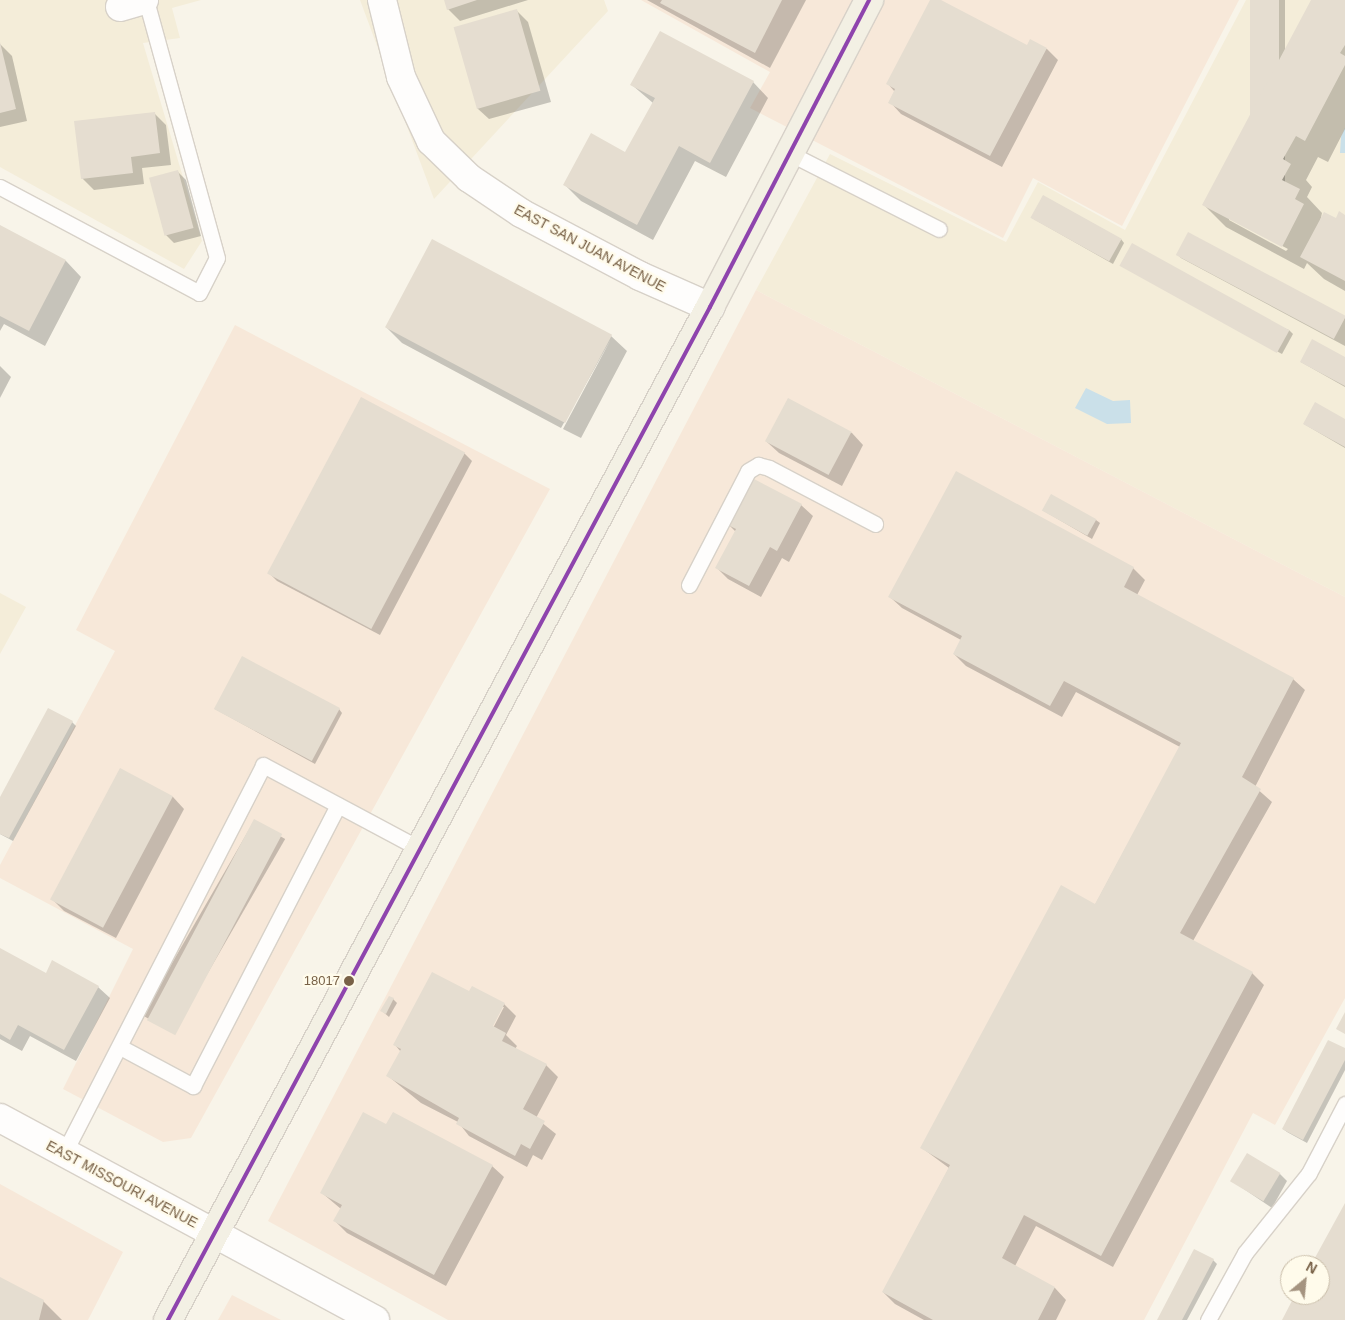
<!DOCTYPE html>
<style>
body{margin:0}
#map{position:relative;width:1345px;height:1320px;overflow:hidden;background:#f8f4e9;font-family:Arial,sans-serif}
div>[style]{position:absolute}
.residential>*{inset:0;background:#f4edd9}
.commercial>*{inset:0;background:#f7e8d9}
.water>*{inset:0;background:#cae0e9}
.shadow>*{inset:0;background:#0003;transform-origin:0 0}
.building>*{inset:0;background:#e5ddd0;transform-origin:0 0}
.roads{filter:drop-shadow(1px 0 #d7d1c8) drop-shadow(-1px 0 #d7d1c8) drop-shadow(0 1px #d7d1c8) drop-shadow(0 -1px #d7d1c8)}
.lane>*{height:15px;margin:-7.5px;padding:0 7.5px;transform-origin:7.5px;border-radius:7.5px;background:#fefdfc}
.street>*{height:28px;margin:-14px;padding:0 14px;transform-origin:14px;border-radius:14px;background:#fefdfc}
.secondary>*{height:28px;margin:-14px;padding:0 14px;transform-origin:14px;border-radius:14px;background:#fefdfc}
.primary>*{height:28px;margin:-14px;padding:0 14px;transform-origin:14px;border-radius:14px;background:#f3f0e4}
.bus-1>*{height:4px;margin:-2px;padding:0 2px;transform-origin:2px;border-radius:2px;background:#8e44ad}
.dots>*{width:14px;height:14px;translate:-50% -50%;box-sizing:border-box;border:2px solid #fffbeb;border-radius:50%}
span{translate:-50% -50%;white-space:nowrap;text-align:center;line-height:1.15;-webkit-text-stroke:4.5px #fffbeb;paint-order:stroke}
.bus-label{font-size:13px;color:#786147}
.right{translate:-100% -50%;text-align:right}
.street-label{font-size:14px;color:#786147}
.north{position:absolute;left:1280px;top:1255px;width:50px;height:50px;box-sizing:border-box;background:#fffbeb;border:1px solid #c9bda9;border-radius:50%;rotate:28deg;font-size:14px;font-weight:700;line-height:20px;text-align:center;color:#786147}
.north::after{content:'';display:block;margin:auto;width:18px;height:22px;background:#a59480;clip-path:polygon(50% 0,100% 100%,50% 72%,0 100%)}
</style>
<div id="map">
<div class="residential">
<div style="clip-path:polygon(0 0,201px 0,172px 8px,180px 38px,143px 43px,202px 241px,184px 269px,0 167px)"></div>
<div style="clip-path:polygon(360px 0,604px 0,608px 11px,434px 199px)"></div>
<div style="clip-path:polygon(1246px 0,1345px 0,1345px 597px,756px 290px,830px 154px,1006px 242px,1038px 182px,1125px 230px)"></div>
<div style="clip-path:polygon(0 593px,26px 607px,0 654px)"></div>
</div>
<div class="commercial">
<div style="clip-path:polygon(641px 0,1239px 0,1122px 226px,1033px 178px,1003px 238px,750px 108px,770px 72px)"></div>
<div style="clip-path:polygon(756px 290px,1345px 597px,1345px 998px,1275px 1125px,1253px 1113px,1144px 1320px,448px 1320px,268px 1221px)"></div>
<div style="clip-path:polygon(235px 325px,550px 489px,191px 1138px,163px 1142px,63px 1089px,133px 949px,0 878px,0 865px,115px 651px,76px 630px)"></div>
<div style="clip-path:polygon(0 1184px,123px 1252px,88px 1320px,0 1320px)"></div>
<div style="clip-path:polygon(232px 1295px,281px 1320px,218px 1320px)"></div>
</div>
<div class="water">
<div style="clip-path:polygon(1345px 128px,1345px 153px,1340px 153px,1341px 137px)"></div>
<div style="clip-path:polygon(1086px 388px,1113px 401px,1130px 400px,1131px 423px,1107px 424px,1075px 408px)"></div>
</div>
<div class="shadow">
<div style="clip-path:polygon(445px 0,528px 0,460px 21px,448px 9px)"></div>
<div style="clip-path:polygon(647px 0,806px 0,770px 68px)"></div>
<div style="clip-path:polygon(931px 0,938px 0,1027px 47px,1047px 49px,1058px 60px,1002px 167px,901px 114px,890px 102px,895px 92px,888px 84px)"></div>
<div style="left:1252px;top:0;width:33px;height:215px"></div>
<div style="clip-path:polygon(evenodd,1313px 0,1345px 0,1345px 129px,1328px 162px,1318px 157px,1306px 180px,1312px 187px,1307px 197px,1322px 213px,1320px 222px,1345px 216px,1345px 291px,1324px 279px,1307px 263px,1304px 269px,1226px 227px,1204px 205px,1313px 0,1229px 218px,1288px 249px,1286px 251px,1229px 220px,1229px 218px)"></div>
<div style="clip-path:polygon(516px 10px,528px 22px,551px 102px,489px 119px,477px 108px)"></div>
<div style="clip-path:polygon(0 44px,12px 56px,27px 121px,0 127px)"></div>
<div style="clip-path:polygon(753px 82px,768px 98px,726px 177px,695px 161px,653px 240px,581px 201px,565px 185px,626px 154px,653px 103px,632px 85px)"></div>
<div style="clip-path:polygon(154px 113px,166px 125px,171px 165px,142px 168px,144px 184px,94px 190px,82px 178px)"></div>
<div style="clip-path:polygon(178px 172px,186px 180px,201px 236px,174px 243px,166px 235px)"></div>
<div style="clip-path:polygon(1032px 218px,1121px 239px,1124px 243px,1113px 264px)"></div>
<div style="clip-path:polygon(0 226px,66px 261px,81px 277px,45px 346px,4px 324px,0 331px)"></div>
<div style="clip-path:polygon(1178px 255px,1345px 318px,1345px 346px,1181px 258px)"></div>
<div style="clip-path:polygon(1122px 266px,1289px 330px,1293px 334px,1282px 354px)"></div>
<div style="clip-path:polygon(386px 327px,611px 336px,627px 351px,581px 438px,563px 429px,611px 339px,561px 428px,402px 343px)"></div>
<div style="clip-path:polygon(1345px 358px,1345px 387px,1301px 362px)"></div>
<div style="clip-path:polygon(0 366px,11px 377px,0 398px)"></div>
<div style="clip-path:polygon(361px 399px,464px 453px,472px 461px,380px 635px,277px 581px,269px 573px)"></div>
<div style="clip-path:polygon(789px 400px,852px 433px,863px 445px,842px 486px,779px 453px,767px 442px)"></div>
<div style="clip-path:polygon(1345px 420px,1345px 448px,1304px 424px)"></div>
<div style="clip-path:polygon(956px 473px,1133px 568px,1145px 580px,1137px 595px,1293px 679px,1305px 690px,1255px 787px,1272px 802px,1193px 941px,1252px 973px,1264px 985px,1113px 1267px,1036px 1226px,1015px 1266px,1055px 1288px,1066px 1300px,1056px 1320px,924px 1320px,895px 1304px,883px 1292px,949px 1168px,922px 1148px,1095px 905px,1180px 747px,1076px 692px,1062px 717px,966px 666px,954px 654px,961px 640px,902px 608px,890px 597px)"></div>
<div style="clip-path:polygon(801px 505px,813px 516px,789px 562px,782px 558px,761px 597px,728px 579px,717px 568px,736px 532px,727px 523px,737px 513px)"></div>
<div style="clip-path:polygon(1044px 511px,1096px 520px,1100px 523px,1092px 539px)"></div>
<div style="clip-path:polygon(215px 709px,339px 709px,342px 713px,315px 764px)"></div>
<div style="clip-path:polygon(72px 722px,76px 726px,13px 841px,0 834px,0 799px)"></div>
<div style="clip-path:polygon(121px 770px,173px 797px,184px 809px,116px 938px,64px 911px,52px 899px)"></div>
<div style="left:254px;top:821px;width:36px;height:224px;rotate:30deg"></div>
<div style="clip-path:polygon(0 950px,46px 974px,98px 987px,110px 998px,76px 1061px,30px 1036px,22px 1051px,0 1039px)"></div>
<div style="clip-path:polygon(evenodd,470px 993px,504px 1004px,516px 1016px,506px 1035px,517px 1046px,515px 1049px,546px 1065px,558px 1077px,536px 1118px,556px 1134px,542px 1160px,533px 1155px,527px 1167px,469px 1136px,458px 1122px,421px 1103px,388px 1076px,401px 1052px,395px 1045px,470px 993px,502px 1007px,504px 1007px,491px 1032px,489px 1031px,502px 1007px)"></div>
<div style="clip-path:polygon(393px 999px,397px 1003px,389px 1017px,382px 1011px)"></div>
<div style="clip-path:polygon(1345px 1050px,1345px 1070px,1307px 1143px,1287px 1132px,1283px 1129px)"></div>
<div style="clip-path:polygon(387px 1126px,492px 1166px,504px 1177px,446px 1286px,347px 1233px,335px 1221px,341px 1209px,322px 1193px)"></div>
<div style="clip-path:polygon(1280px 1174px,1287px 1181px,1272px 1208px,1232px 1181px)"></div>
<div style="clip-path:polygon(1213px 1260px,1217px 1264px,1187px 1320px,1158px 1320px)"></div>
<div style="clip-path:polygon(0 1278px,43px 1301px,62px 1320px,0 1320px)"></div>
</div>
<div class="building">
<div style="clip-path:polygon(444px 0,477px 0,447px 10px)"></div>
<div style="clip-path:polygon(662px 0,782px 0,755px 53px,660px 3px)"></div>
<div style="clip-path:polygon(930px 0,941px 0,1027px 45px,1030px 39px,1047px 48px,990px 156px,888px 103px,895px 89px,886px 84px)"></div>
<div style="left:1250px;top:0;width:29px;height:215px"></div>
<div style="clip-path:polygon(1311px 0,1345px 0,1345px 45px,1340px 53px,1345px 56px,1345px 65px,1305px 141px,1296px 136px,1283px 159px,1291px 164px,1282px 180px,1300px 189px,1295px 199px,1304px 204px,1282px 247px,1202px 205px)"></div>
<div style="left:517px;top:9px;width:85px;height:66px;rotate:74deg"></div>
<div style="clip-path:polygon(660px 31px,754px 81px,710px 163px,679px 146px,637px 225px,563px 185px,591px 133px,625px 152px,655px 98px,630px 85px)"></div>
<div style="clip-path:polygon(0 42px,16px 109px,0 113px)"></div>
<div style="clip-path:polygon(155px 112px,160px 153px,131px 157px,133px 173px,81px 179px,74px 121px)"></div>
<div style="left:178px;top:170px;width:60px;height:30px;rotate:75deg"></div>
<div style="left:1043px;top:195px;width:90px;height:26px;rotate:29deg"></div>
<div style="clip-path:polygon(1339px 211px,1345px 215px,1345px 281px,1300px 257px,1324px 212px,1336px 218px)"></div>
<div style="clip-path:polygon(0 225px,66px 260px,29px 331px,0 316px)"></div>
<div style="left:1188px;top:232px;width:179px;height:26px;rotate:28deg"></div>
<div style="left:432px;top:239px;width:204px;height:100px;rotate:28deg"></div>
<div style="left:1132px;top:243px;width:180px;height:26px;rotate:29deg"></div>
<div style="clip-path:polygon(1312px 339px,1345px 357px,1345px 386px,1300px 362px)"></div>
<div style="left:361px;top:397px;width:118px;height:200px;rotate:28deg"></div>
<div style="left:788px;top:398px;width:72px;height:49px;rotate:28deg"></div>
<div style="clip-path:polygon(1315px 402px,1345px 419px,1345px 447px,1303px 424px)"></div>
<div style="clip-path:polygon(956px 471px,1134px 567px,1124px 587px,1294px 678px,1242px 777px,1261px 789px,1180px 933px,1253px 972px,1101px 1256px,1024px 1215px,1002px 1258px,1055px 1287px,1038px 1320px,933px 1320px,882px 1292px,950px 1165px,920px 1148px,1061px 885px,1095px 904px,1181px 743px,1064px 681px,1050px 706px,953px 654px,962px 636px,888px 597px)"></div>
<div style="clip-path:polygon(754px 479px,802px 504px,777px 551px,770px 547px,749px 586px,715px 568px,736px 529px,726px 524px,733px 510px,736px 512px)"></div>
<div style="left:1051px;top:494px;width:52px;height:19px;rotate:29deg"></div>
<div style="left:242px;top:656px;width:111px;height:60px;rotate:28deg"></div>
<div style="clip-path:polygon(48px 708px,73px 721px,9px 838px,0 834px,0 797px)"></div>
<div style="left:120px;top:768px;width:60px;height:149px;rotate:28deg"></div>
<div style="left:254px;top:819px;width:32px;height:228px;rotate:28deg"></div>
<div style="clip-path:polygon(0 948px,46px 973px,52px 960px,99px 986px,64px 1050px,18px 1025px,10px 1040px,0 1034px)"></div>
<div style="clip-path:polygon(432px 972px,469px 991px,472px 986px,505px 1003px,493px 1026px,506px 1033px,502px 1041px,547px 1064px,523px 1109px,545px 1121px,530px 1149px,521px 1144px,515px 1156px,456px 1124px,459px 1118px,386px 1076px,401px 1049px,393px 1045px)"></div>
<div style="clip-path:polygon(389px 996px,394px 998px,386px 1014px,380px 1011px)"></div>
<div style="clip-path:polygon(1345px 1012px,1345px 1034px,1336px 1029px)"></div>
<div style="clip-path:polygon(1328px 1040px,1345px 1048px,1345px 1060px,1303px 1140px,1282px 1129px)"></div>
<div style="clip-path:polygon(363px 1112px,386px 1124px,393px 1112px,493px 1165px,434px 1275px,333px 1221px,342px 1205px,320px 1193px)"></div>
<div style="left:1247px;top:1153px;width:39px;height:33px;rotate:31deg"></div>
<div style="clip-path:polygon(1345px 1203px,1345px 1320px,1282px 1320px,1295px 1295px,1320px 1295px,1320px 1265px,1311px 1265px)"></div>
<div style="clip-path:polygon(1194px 1249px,1214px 1259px,1182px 1320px,1157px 1320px)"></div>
<div style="clip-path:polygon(0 1277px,44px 1300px,39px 1320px,0 1320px)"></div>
</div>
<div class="roads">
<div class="lane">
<div style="left:789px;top:153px;width:168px;rotate:26.9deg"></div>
<div style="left:0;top:187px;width:225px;rotate:28deg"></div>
<div style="left:199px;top:293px;width:39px;rotate:-63deg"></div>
<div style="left:217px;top:258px;width:268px;rotate:-105.4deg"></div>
<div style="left:689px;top:585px;width:128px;rotate:-62.6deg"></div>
<div style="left:748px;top:471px;width:12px;rotate:-31deg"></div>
<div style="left:758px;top:465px;width:11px;rotate:15deg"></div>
<div style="left:769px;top:468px;width:120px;rotate:27.8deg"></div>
<div style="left:120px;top:1047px;width:83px;rotate:28.1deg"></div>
<div style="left:193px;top:1086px;width:316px;rotate:-62.7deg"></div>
<div style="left:64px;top:1153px;width:436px;rotate:-62.8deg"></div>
<div style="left:263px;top:765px;width:178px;rotate:28.1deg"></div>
<div style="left:1208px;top:1320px;width:77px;rotate:-61.1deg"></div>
<div style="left:1245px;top:1253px;width:102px;rotate:-51.3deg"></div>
<div style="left:1309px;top:1173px;width:78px;rotate:-62.4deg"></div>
</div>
<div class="street">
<div style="left:382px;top:0;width:79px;rotate:76.1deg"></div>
<div style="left:401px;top:77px;width:71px;rotate:64.9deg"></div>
<div style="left:431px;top:141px;width:53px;rotate:44.2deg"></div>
<div style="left:469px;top:178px;width:63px;rotate:33.9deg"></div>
<div style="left:521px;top:213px;width:135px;rotate:27.9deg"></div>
<div style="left:640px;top:276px;width:77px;rotate:23.9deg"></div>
<div style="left:120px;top:7px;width:25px;rotate:-16deg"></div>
</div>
<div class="secondary">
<div style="left:0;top:1118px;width:426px;rotate:28.3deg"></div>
</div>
<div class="primary">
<div style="left:168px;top:1320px;width:1149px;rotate:-61.85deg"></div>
<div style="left:710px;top:307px;width:346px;rotate:-62.6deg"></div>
</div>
</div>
<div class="bus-1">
<div style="left:168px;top:1320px;width:1149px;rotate:-61.85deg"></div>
<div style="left:710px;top:307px;width:346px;rotate:-62.6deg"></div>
</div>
<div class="dots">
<div style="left:349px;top:981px;background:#786147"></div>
</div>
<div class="bus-label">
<span class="right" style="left:340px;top:981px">18017</span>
</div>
<div class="street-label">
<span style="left:590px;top:248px;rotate:28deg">EAST SAN JUAN AVENUE</span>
<span style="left:122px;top:1184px;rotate:28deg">EAST MISSOURI AVENUE</span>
</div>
<div class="north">N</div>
</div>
